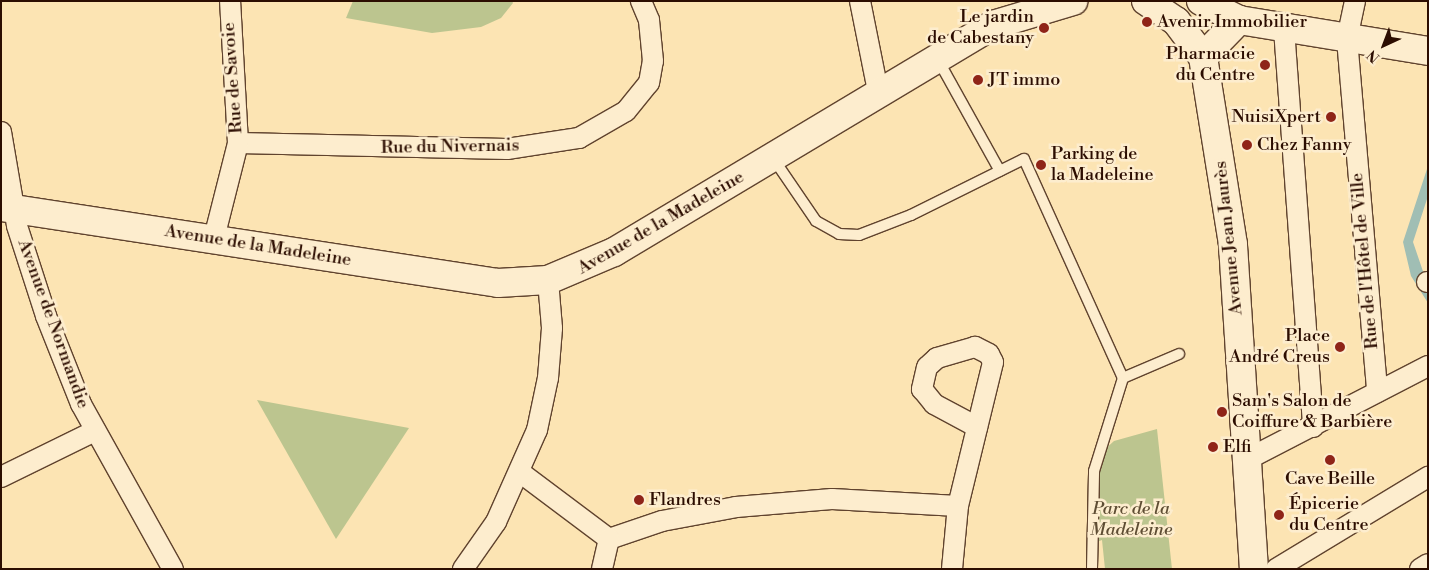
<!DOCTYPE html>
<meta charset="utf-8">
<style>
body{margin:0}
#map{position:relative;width:1429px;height:570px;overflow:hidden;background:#fce4b3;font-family:"Libre Bodoni",serif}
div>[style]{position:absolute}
.green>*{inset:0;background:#bcc58f}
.water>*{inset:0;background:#a0beb4}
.roads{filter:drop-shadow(1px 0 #60432e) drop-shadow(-1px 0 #60432e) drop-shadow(0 1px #60432e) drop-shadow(0 -1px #60432e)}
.lane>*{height:10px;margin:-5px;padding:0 5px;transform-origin:5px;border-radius:5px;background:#fdedce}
.street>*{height:20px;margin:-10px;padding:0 10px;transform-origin:10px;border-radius:10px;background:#fdedce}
.secondary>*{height:28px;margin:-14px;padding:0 14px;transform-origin:14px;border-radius:14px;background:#fdedce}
.dots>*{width:14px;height:14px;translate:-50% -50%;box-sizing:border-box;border:2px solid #fdedce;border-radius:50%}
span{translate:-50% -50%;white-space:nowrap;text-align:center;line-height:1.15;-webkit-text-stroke:5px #fdedce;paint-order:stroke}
.poi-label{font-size:18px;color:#2c0d01}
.right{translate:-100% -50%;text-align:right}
.left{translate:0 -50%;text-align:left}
.street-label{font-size:18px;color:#2c0d01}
.park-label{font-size:18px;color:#5e4d33;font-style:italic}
.frame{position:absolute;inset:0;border:2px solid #2c0d01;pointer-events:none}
.north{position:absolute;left:1359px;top:20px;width:50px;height:50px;-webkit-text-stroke:4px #fdedce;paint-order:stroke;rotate:223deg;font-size:14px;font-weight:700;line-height:20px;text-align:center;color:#2c0d01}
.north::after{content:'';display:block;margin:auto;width:18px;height:22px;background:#2c0d01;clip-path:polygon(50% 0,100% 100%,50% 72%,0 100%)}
</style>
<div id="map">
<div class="green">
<div style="clip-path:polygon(353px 1px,512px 1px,513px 3px,501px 18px,481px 27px,432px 33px,346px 18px)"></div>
<div style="clip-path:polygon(257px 400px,409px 428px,336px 539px)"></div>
<div style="clip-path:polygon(1157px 429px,1172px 569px,1105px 569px,1102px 540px,1097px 542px,1096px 469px,1102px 452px,1114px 441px)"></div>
</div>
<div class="water">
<div style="clip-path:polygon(1428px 166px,1428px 196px,1413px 242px,1428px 286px,1428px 303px,1411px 276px,1403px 242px)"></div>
</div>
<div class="roads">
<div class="lane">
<div style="left:937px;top:58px;width:129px;rotate:60.9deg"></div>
<div style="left:773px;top:158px;width:76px;rotate:55.7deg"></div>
<div style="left:816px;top:221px;width:26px;rotate:29deg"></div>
<div style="left:839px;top:234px;width:20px;rotate:3deg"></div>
<div style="left:859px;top:235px;width:56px;rotate:-21deg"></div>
<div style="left:911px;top:215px;width:126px;rotate:-26.4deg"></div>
<div style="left:1024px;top:159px;width:240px;rotate:65.7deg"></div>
<div style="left:1092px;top:569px;width:98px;rotate:-88.8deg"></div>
<div style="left:1094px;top:471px;width:97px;rotate:-72.7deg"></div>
<div style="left:1123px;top:378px;width:61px;rotate:-23.2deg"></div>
</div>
<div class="street">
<div style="left:860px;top:1px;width:92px;rotate:78.7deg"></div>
<div style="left:1355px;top:1px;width:39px;rotate:102deg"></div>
<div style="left:1347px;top:39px;width:354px;rotate:85.1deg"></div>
<div style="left:1284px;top:29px;width:399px;rotate:85.8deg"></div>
<div style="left:1px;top:132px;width:95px;rotate:80.3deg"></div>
<div style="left:17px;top:226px;width:95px;rotate:72.1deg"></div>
<div style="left:46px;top:316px;width:95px;rotate:68.3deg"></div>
<div style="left:81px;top:404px;width:189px;rotate:60.9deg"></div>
<div style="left:238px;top:143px;width:269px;rotate:1.3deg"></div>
<div style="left:507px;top:149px;width:73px;rotate:-8.7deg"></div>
<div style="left:579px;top:138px;width:54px;rotate:-29.9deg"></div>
<div style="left:626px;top:111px;width:36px;rotate:-51deg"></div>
<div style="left:649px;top:83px;width:22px;rotate:-80deg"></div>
<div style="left:653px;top:61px;width:41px;rotate:-95.6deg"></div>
<div style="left:649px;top:20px;width:21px;rotate:-113deg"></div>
<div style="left:213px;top:242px;width:102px;rotate:-75.8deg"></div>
<div style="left:238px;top:143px;width:142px;rotate:-93.2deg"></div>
<div style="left:1427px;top:282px;width:1px"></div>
<div style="left:1246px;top:460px;width:205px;rotate:-27.3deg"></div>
<div style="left:521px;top:473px;width:110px;rotate:36.9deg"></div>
<div style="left:1px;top:477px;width:105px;rotate:-26.1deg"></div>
<div style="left:609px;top:539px;width:56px;rotate:-18.8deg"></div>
<div style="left:662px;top:521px;width:75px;rotate:-10.7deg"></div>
<div style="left:736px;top:507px;width:96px;rotate:-4.8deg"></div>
<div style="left:832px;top:499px;width:126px;rotate:3.2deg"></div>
<div style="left:463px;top:569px;width:57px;rotate:-54.9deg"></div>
<div style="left:496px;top:522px;width:101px;rotate:-66deg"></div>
<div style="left:537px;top:430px;width:53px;rotate:-78.1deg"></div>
<div style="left:548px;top:378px;width:50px;rotate:-85.4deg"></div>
<div style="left:552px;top:328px;width:48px;rotate:-94.8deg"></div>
<div style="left:602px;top:569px;width:31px;rotate:-77deg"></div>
<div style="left:952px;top:569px;width:63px;rotate:-84.6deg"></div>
<div style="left:958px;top:506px;width:148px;rotate:-76.3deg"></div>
<div style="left:993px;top:362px;width:9px;rotate:-117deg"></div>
<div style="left:989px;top:354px;width:16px;rotate:-153deg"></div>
<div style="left:975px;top:347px;width:40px;rotate:164deg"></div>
<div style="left:937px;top:358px;width:13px;rotate:138deg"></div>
<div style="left:927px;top:367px;width:23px;rotate:103deg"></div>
<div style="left:922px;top:389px;width:19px;rotate:51deg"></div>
<div style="left:934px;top:404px;width:49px;rotate:28.1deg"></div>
<div style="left:1276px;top:569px;width:178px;rotate:-31.2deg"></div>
<div style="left:1420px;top:569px;width:9px;rotate:-32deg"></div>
</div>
<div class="secondary">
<div style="left:1146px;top:1px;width:36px;rotate:34deg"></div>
<div style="left:1176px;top:21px;width:45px;rotate:53.1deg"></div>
<div style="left:1203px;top:57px;width:190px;rotate:80.9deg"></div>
<div style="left:1233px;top:245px;width:325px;rotate:86.3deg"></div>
<div style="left:1201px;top:1px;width:42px;rotate:26.6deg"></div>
<div style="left:1239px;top:20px;width:192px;rotate:9.3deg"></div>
<div style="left:1203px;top:57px;width:52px;rotate:-45.8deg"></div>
<div style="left:1px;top:207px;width:503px;rotate:8.69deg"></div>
<div style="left:498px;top:283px;width:50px;rotate:-3.4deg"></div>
<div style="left:548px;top:280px;width:72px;rotate:-23deg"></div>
<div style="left:614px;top:252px;width:442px;rotate:-30.9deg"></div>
<div style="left:993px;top:25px;width:84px;rotate:-16.7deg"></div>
</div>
</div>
<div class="dots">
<div style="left:1147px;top:22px;background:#8f2418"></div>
<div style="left:1044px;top:28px;background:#8f2418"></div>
<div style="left:1265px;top:65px;background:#8f2418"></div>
<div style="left:978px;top:80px;background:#8f2418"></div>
<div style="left:1331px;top:117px;background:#8f2418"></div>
<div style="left:1247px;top:145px;background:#8f2418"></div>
<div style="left:1041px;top:165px;background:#8f2418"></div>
<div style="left:1340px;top:347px;background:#8f2418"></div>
<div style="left:1222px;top:412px;background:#8f2418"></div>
<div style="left:1213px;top:447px;background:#8f2418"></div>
<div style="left:1330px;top:460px;background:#8f2418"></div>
<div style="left:639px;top:500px;background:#8f2418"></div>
<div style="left:1279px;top:515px;background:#8f2418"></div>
</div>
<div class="poi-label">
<span class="right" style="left:1034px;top:28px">Le jardin<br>de Cabestany</span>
<span class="left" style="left:1157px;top:22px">Avenir Immobilier</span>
<span class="right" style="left:1255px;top:65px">Pharmacie<br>du Centre</span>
<span class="left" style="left:988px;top:80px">JT immo</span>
<span class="right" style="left:1321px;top:117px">NuisiXpert</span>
<span class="left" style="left:1257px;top:145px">Chez Fanny</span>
<span class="left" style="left:1051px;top:165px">Parking de<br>la Madeleine</span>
<span class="right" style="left:1330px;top:347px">Place<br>André Creus</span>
<span class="left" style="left:1232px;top:412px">Sam's Salon de<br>Coiffure &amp; Barbière</span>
<span class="left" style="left:1223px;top:447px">Elfi</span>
<span style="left:1330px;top:479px">Cave Beille</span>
<span class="left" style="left:649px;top:500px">Flandres</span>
<span class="left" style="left:1289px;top:515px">Épicerie<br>du Centre</span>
</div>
<div class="street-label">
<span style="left:233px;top:78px;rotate:-94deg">Rue de Savoie</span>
<span style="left:450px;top:147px;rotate:-1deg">Rue du Nivernais</span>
<span style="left:661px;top:223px;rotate:-30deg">Avenue de la Madeleine</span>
<span style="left:1229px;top:238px;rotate:-96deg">Avenue Jean Jaurès</span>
<span style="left:258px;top:246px;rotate:9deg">Avenue de la Madeleine</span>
<span style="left:1365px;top:261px;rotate:-95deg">Rue de l'Hôtel de Ville</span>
<span style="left:53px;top:324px;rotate:70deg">Avenue de Normandie</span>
</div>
<div class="park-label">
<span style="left:1131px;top:520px">Parc de la<br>Madeleine</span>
</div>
<div class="frame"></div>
<div class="north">N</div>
</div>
